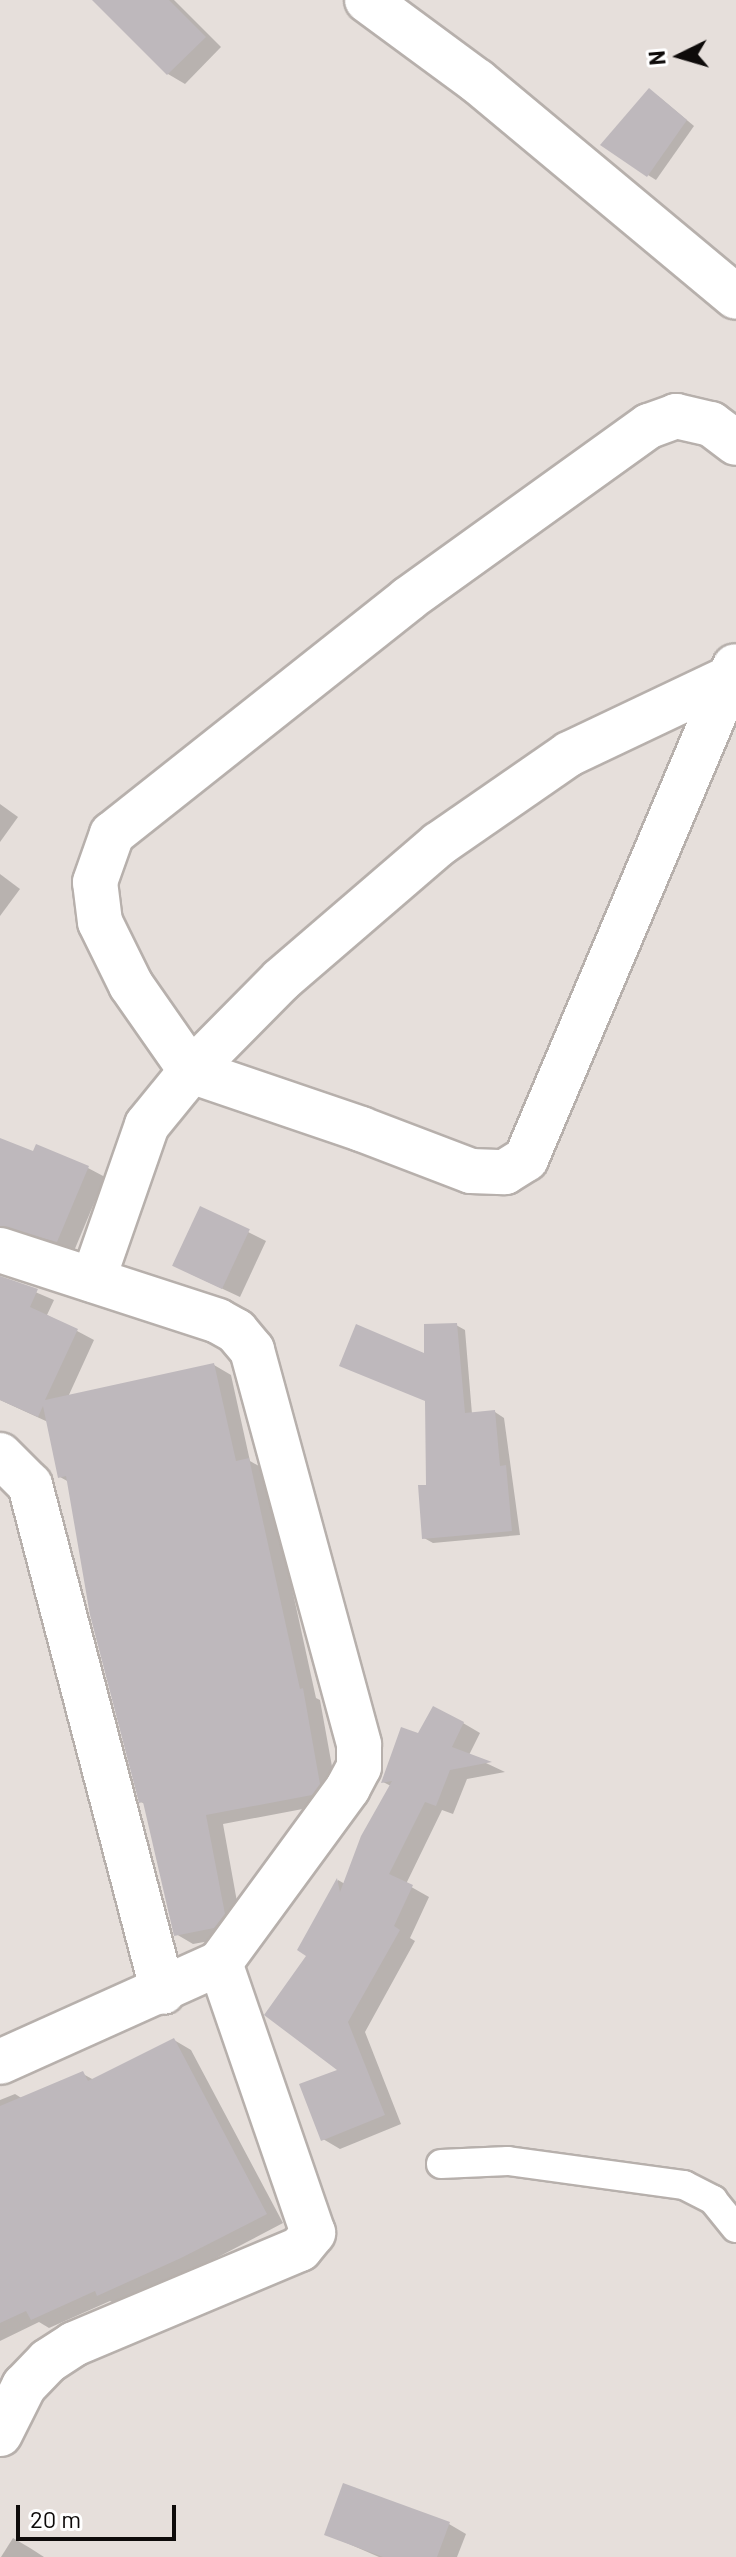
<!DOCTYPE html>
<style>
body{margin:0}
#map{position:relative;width:736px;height:2557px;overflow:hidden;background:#e6dfdb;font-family:Barlow,sans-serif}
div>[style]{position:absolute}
.shadow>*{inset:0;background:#0003}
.building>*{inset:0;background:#beb8bc;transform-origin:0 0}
.roads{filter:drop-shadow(2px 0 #b7b0ac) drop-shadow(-2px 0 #b7b0ac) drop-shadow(0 2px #b7b0ac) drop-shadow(0 -2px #b7b0ac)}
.service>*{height:28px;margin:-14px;padding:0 14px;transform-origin:14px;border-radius:14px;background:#fff}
.minor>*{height:44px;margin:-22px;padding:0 22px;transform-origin:22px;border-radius:22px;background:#fff}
span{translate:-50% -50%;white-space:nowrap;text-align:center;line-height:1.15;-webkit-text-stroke:8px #fff;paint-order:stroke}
.north{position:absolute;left:640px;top:16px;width:80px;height:80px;-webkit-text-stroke:6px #fff;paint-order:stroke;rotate:265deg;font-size:22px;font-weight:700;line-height:32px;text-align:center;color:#0e0b0a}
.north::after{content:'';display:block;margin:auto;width:28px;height:36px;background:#0e0b0a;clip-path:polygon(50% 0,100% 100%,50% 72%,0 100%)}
.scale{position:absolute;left:16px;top:2505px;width:160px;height:36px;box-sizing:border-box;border:4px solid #0e0b0a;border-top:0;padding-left:10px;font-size:24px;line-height:28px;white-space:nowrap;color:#0e0b0a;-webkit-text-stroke:6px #fff;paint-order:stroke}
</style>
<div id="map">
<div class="shadow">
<div style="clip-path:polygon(119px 0,174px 0,221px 47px,185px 84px,168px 74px,107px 12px)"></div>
<div style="clip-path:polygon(658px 96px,694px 126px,656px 180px,648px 175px)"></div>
<div style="clip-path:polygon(0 804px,18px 817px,0 842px)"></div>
<div style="clip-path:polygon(0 874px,20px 889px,0 916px)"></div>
<div style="clip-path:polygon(0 1140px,34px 1154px,88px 1168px,105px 1177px,74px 1251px,22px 1235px,5px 1225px,0 1209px)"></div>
<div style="clip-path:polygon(200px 1208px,266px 1241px,240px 1297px,191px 1274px)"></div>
<div style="clip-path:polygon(0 1277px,54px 1300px,47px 1315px,94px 1340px,68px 1397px,214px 1365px,231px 1375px,250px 1461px,266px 1470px,316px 1698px,320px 1700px,337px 1794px,329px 1804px,223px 1824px,241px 1924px,232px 1937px,193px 1944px,176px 1934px,145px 1804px,141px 1802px,69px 1482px,60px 1477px,48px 1422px,0 1400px)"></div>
<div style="clip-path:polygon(456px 1325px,465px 1330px,472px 1414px,495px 1412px,504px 1418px,520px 1535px,433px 1543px,424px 1538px,428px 1486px,426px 1356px)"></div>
<div style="clip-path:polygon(463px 1723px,480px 1733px,469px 1755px,505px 1772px,467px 1779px,453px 1814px,442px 1810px,406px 1884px,429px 1897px,410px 1938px,415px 1941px,365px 2032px,401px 2124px,340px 2149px,323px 2139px,341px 2070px,309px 1955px,299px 1949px,338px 1880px,345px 1884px,391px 1786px,383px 1782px,419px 1736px)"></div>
<div style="clip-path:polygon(174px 2040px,191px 2050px,283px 2223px,199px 2267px,116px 2304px,110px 2301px,49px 2328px,39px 2322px,0 2341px,0 2100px,15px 2094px,23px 2099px,83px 2074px,94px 2080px)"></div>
<div style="clip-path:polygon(449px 2524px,466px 2534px,457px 2557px,379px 2557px,326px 2534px)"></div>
<div style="clip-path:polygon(13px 2538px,30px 2548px,44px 2557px,1px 2557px)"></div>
</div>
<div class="building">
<div style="clip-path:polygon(92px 0,169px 0,206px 37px,167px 75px)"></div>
<div style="clip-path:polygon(649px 88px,687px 120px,647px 177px,600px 145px)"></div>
<div style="clip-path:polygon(0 1138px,33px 1151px,36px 1144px,89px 1166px,57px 1242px,0 1226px)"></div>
<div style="left:200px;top:1206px;width:55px;height:66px;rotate:25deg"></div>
<div style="clip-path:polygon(0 1276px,38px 1289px,30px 1307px,78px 1329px,45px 1400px,214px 1363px,236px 1461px,249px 1458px,300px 1689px,303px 1688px,320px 1784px,312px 1795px,206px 1815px,225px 1914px,214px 1928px,174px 1936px,143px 1802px,139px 1803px,90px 1615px,66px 1476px,58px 1478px,43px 1406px,38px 1417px,0 1400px)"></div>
<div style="clip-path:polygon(457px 1323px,465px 1413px,495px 1410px,500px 1466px,506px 1465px,512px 1531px,422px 1539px,418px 1485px,426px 1485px,425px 1401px,339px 1366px,356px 1324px,424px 1353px,424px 1324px)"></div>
<div style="clip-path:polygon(433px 1706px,464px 1722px,452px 1747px,492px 1762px,450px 1770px,436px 1806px,425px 1802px,389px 1874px,413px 1885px,394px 1926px,400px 1930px,348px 2022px,385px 2115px,321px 2141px,299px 2084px,337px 2070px,264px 2015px,306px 1956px,297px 1950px,337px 1878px,340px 1892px,361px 1836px,392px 1781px,381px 1783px,401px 1727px,418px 1733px)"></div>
<div style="clip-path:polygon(174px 2038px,267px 2214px,181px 2258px,97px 2296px,95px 2291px,31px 2320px,26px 2311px,0 2323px,0 2106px,83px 2071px,88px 2081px)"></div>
<div style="clip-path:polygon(343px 2483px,450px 2522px,437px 2557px,383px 2557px,324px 2535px)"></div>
</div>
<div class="roads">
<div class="service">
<div style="left:441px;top:2164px;width:67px;rotate:-2.6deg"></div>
<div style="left:508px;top:2161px;width:178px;rotate:7.8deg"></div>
<div style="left:684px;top:2185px;width:33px;rotate:27deg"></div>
<div style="left:713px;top:2200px;width:36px;rotate:51deg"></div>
</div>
<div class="minor">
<div style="left:367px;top:0;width:137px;rotate:36.4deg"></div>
<div style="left:477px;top:81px;width:337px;rotate:39.8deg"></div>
<div style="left:729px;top:678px;width:177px;rotate:154.6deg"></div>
<div style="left:569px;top:754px;width:158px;rotate:145.3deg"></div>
<div style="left:439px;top:844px;width:208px;rotate:139.3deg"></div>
<div style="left:281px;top:980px;width:128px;rotate:134.7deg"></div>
<div style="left:191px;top:1071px;width:105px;rotate:-124.9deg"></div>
<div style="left:131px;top:985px;width:70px;rotate:-116.2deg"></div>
<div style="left:100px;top:922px;width:40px;rotate:-97.1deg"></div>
<div style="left:95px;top:882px;width:51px;rotate:-70.5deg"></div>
<div style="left:112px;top:834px;width:378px;rotate:-38.4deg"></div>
<div style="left:408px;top:599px;width:297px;rotate:-35.7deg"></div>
<div style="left:649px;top:426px;width:29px;rotate:-20deg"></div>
<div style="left:676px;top:416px;width:36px;rotate:13deg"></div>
<div style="left:711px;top:424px;width:31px;rotate:37deg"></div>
<div style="left:0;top:1250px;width:229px;rotate:18deg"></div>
<div style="left:218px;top:1321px;width:21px;rotate:29deg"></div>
<div style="left:236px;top:1331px;width:25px;rotate:50deg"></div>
<div style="left:252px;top:1350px;width:409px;rotate:74.8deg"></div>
<div style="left:359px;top:1745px;width:22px;rotate:90deg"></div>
<div style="left:359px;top:1767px;width:24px;rotate:118deg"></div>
<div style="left:348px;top:1788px;width:217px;rotate:126.2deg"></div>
<div style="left:220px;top:1963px;width:241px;rotate:155.8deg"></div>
<div style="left:93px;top:1280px;width:164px;rotate:-70.8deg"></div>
<div style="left:147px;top:1125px;width:70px;rotate:-50.8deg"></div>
<div style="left:191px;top:1071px;width:180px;rotate:18.8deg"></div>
<div style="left:361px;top:1129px;width:118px;rotate:20.9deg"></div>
<div style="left:471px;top:1171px;width:34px;rotate:2deg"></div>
<div style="left:505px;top:1172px;width:25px;rotate:-32deg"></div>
<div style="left:526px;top:1159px;width:535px;rotate:-67.03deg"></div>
<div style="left:0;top:1455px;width:42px;rotate:45deg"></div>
<div style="left:30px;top:1485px;width:524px;rotate:75.3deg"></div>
<div style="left:0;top:2434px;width:54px;rotate:-63.4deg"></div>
<div style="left:24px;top:2386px;width:35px;rotate:-46deg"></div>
<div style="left:48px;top:2361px;width:31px;rotate:-33deg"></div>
<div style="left:74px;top:2344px;width:245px;rotate:-22.8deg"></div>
<div style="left:300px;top:2249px;width:21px;rotate:-51deg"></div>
<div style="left:313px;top:2233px;width:286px;rotate:-109deg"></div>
</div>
</div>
<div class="north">N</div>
<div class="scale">20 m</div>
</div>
